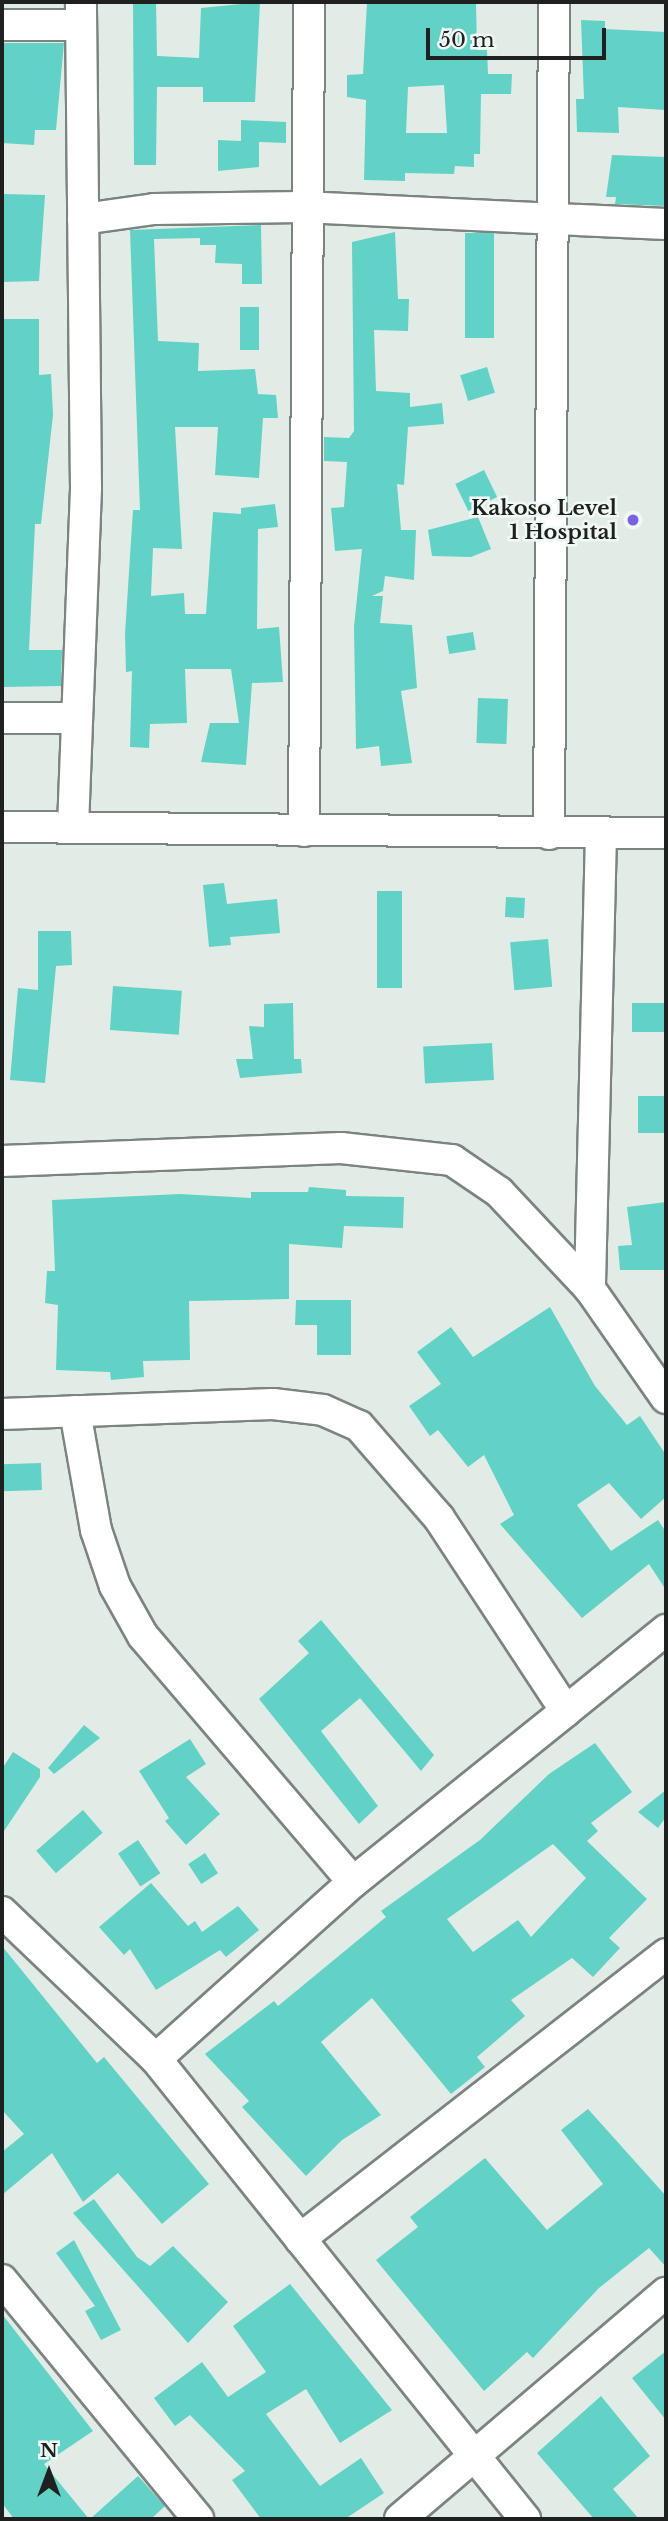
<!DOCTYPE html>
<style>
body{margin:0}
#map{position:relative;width:668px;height:2521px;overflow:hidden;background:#e2ece7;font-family:"Libre Baskerville",serif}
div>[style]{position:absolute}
.building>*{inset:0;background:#62d1c6;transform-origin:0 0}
.roads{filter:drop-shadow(2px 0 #7c847f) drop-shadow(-2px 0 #7c847f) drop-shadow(0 2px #7c847f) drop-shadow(0 -2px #7c847f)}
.minor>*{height:30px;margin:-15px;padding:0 15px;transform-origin:15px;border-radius:15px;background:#fff}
.dots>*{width:19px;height:19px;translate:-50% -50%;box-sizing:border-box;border:4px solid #f0f9f4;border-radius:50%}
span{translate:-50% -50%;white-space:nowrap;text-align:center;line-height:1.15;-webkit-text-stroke:5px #f0f9f4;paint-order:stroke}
.poi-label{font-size:21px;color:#1e211f;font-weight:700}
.right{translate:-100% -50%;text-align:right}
.frame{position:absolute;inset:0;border:4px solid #1e211f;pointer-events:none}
.north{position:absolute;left:14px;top:2437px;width:70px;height:70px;-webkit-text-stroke:5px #f0f9f4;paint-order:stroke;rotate:0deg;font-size:19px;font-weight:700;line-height:28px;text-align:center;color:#1e211f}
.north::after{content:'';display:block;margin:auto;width:24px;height:32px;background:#1e211f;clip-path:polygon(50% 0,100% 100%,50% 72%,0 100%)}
.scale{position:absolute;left:426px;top:28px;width:180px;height:32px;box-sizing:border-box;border:4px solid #1e211f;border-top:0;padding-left:9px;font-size:21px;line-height:24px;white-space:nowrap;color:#1e211f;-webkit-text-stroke:5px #f0f9f4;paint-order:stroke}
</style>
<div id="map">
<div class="building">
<div style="clip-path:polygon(133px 2px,156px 2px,157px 56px,199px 58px,201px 8px,260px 2px,255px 102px,203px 102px,203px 87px,157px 87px,156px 165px,134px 165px)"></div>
<div style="clip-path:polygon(evenodd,367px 2px,476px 2px,477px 50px,487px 50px,488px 74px,512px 74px,511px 94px,481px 94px,480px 154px,474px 154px,474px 167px,455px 166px,454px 174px,405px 173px,405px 181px,364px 180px,366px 100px,347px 97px,347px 75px,363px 74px,367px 2px,444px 85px,447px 133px,406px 133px,408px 87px,444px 85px)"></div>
<div style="clip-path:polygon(581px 20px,605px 21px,605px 29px,666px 32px,665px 110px,618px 107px,619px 133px,577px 132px,576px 99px,584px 99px)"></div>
<div style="clip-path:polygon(2px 43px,64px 43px,56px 130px,35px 130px,34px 145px,2px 143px)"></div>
<div style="clip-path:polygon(241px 120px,286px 122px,286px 143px,259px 142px,259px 167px,218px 171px,218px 140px,241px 141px)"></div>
<div style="clip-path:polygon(612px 155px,666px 157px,666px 206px,615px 204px,616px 197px,606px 197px)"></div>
<div style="clip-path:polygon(2px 194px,45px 195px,39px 281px,2px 282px)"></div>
<div style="clip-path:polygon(261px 225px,262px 284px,242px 284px,242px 264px,215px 263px,216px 245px,200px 245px,200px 238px,154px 239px,158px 341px,199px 343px,198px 371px,255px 369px,258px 394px,276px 395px,278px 418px,263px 418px,259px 478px,215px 475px,218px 427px,175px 427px,182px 549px,153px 548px,151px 596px,184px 593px,185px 614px,206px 614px,213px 512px,241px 514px,241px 508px,275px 504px,278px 527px,258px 529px,257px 629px,279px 627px,283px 682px,252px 683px,246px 765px,201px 762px,210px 723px,239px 723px,231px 669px,185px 669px,187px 723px,150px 724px,149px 748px,130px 747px,132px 671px,126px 672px,125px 634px,133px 510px,140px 510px,130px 230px)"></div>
<div style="clip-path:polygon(395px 232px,398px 299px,409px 299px,408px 331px,374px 330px,376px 391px,410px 393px,410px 407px,442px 403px,444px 424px,408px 427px,404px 485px,397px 484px,401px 530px,416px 530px,414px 580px,385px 576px,383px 591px,372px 596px,383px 596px,380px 623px,412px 625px,417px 688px,401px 691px,412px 763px,381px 766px,379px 746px,356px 749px,354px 627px,362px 549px,335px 551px,331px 508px,344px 507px,347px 462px,324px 461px,324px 437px,349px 438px,354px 431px,352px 242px)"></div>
<div style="left:465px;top:233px;width:29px;height:105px"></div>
<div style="left:240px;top:307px;width:19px;height:43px"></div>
<div style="clip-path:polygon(2px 319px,39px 319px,39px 375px,51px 374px,53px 415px,41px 524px,35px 524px,29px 650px,62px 650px,61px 686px,2px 687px)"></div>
<div style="left:487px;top:367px;width:27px;height:28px;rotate:73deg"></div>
<div style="left:484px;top:470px;width:30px;height:32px;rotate:64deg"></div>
<div style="clip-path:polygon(478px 517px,491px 549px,471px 557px,432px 556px,428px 530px)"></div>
<div style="left:473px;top:632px;width:18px;height:27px;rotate:81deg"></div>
<div style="left:478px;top:698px;width:30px;height:45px;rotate:2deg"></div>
<div style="clip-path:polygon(224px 883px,227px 904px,277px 899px,280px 933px,230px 937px,231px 945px,209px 947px,203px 885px)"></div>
<div style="left:377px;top:891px;width:25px;height:97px"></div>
<div style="left:506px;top:897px;width:19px;height:20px;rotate:3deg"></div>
<div style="clip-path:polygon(38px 931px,71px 931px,72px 965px,56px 966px,45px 1083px,10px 1080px,18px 988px,38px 990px)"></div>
<div style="left:548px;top:939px;width:48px;height:38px;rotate:85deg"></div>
<div style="left:113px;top:986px;width:69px;height:44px;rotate:4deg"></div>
<div style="clip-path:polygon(293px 1003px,294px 1059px,301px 1059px,302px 1073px,240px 1078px,236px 1059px,253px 1059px,249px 1026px,264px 1027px,264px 1004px)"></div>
<div style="left:666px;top:1003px;width:29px;height:34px;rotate:90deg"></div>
<div style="left:492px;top:1043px;width:37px;height:69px;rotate:87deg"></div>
<div style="left:666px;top:1096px;width:37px;height:28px;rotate:90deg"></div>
<div style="clip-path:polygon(309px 1187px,346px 1190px,346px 1196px,404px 1197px,403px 1228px,344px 1226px,342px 1248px,289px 1244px,289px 1299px,189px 1301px,190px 1360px,143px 1361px,144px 1377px,111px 1380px,110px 1372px,56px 1370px,58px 1305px,45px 1303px,47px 1271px,55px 1271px,52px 1200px,180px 1194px,251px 1198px,251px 1192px,308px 1192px)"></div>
<div style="clip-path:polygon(666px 1202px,666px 1270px,620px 1270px,618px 1246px,632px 1245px,627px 1207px)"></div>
<div style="clip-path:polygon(296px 1300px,351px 1300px,351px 1355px,317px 1355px,317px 1325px,295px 1325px)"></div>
<div style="clip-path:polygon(550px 1307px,595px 1386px,627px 1425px,640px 1416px,666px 1455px,666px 1497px,641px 1519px,609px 1483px,577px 1505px,611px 1551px,658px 1520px,666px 1532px,666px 1590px,649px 1564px,582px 1618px,500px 1524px,514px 1515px,484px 1455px,468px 1467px,438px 1430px,430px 1436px,409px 1406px,441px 1384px,417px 1352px,451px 1327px,473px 1357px)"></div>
<div style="left:41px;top:1463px;width:27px;height:39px;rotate:88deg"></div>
<div style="clip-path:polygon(321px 1620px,434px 1755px,421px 1771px,360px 1698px,321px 1731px,378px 1806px,359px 1824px,259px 1699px,309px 1653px,298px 1641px)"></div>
<div style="clip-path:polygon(84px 1725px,100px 1738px,54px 1774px,48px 1768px)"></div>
<div style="clip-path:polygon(190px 1739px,206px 1764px,186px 1777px,220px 1814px,186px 1845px,165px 1821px,169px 1818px,139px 1771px)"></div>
<div style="clip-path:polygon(evenodd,595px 1743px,632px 1792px,591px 1823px,598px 1831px,587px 1841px,647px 1899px,609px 1938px,620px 1948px,593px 1977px,572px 1958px,511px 2000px,525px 2016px,477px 2057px,485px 2067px,451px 2094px,372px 1998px,321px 2042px,381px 2115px,342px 2140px,306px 2176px,242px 2107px,249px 2101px,205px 2054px,274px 2001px,278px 2006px,386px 1917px,381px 1911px,480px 1840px,549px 1774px,595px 1743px,553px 1844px,586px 1878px,531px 1937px,518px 1920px,473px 1952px,447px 1919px,553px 1844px)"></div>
<div style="clip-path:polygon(13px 1752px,40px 1769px,40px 1777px,2px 1834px,2px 1769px)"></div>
<div style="clip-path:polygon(666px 1790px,666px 1817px,658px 1828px,638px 1812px)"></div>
<div style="left:83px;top:1810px;width:30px;height:62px;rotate:49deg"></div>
<div style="left:138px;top:1840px;width:40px;height:24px;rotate:56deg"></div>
<div style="left:205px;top:1853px;width:24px;height:20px;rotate:57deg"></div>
<div style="clip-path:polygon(151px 1883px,188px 1926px,195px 1921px,202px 1932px,238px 1906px,259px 1930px,226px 1957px,220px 1950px,156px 1990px,130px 1949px,124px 1955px,99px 1927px)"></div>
<div style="clip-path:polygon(2px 1946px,97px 2063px,104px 2057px,209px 2184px,162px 2224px,118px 2173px,83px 2202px,52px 2153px,2px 2195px,2px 2152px,24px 2134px,2px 2110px)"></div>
<div style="clip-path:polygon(588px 2109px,666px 2196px,666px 2267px,649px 2248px,599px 2288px,533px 2358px,527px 2352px,484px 2391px,376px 2260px,418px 2227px,410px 2217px,485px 2158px,547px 2230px,603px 2184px,561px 2130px)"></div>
<div style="clip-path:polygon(94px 2199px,137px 2257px,150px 2266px,173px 2246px,228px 2302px,188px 2343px,73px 2213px)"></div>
<div style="clip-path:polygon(74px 2240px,121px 2330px,101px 2340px,85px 2311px,95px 2306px,56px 2253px)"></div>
<div style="clip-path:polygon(290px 2284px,392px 2410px,340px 2443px,306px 2389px,266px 2414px,320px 2486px,361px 2458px,384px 2493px,345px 2519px,261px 2519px,232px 2480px,245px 2471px,190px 2415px,175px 2426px,154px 2398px,202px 2362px,228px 2397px,266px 2372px,233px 2326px)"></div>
<div style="clip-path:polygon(2px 2314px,93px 2431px,44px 2464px,89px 2519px,14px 2519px,2px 2503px)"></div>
<div style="clip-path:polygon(666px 2351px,666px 2420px,632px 2378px)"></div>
<div style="clip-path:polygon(601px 2396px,650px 2456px,613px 2489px,639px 2519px,594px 2519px,537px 2453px)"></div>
<div style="clip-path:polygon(138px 2476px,165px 2506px,151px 2519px,90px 2519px)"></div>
</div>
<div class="roads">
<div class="minor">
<div style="left:2px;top:25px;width:79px"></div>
<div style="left:83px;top:219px;width:72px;rotate:-8deg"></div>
<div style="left:154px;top:209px;width:149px;rotate:-0.8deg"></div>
<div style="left:303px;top:207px;width:363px;rotate:2.7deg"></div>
<div style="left:2px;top:718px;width:73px"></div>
<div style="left:2px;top:827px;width:664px;rotate:0.52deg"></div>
<div style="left:73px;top:827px;width:339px;rotate:-87.8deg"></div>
<div style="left:86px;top:488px;width:486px;rotate:-90.6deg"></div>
<div style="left:304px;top:831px;width:829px;rotate:-89.65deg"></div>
<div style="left:549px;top:834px;width:832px;rotate:-89.66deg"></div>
<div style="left:601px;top:834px;width:455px;rotate:91.4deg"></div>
<div style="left:590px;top:1289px;width:133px;rotate:55.1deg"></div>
<div style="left:2px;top:1161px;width:339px;rotate:-2.2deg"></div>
<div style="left:341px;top:1148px;width:112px;rotate:6.2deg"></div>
<div style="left:452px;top:1160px;width:57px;rotate:34.2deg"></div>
<div style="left:499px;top:1192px;width:133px;rotate:46.8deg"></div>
<div style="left:75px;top:1411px;width:121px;rotate:80deg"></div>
<div style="left:96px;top:1530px;width:59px;rotate:71.3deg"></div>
<div style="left:115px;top:1586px;width:57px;rotate:60.8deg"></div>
<div style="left:143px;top:1636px;width:323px;rotate:49.5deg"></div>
<div style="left:2px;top:1414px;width:271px;rotate:-2.1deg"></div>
<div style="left:273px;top:1404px;width:50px;rotate:6.8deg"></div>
<div style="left:323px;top:1410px;width:39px;rotate:24deg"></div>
<div style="left:359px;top:1426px;width:122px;rotate:49deg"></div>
<div style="left:439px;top:1518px;width:231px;rotate:56.7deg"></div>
<div style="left:566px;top:1711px;width:273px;rotate:141.2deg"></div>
<div style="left:353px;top:1882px;width:265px;rotate:138.1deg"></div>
<div style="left:566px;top:1711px;width:129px;rotate:-39deg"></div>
<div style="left:2px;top:1912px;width:213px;rotate:43.7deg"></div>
<div style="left:156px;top:2059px;width:590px;rotate:51.26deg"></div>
<div style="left:300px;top:2239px;width:464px;rotate:-37.9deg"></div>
<div style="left:2px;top:2280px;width:309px;rotate:50.6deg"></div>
<div style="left:400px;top:2519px;width:349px;rotate:-40.4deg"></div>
</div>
</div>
<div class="dots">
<div style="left:633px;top:520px;background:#7764df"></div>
</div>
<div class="poi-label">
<span class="right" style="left:617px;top:520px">Kakoso Level<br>1 Hospital</span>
</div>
<div class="frame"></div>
<div class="north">N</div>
<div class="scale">50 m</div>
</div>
